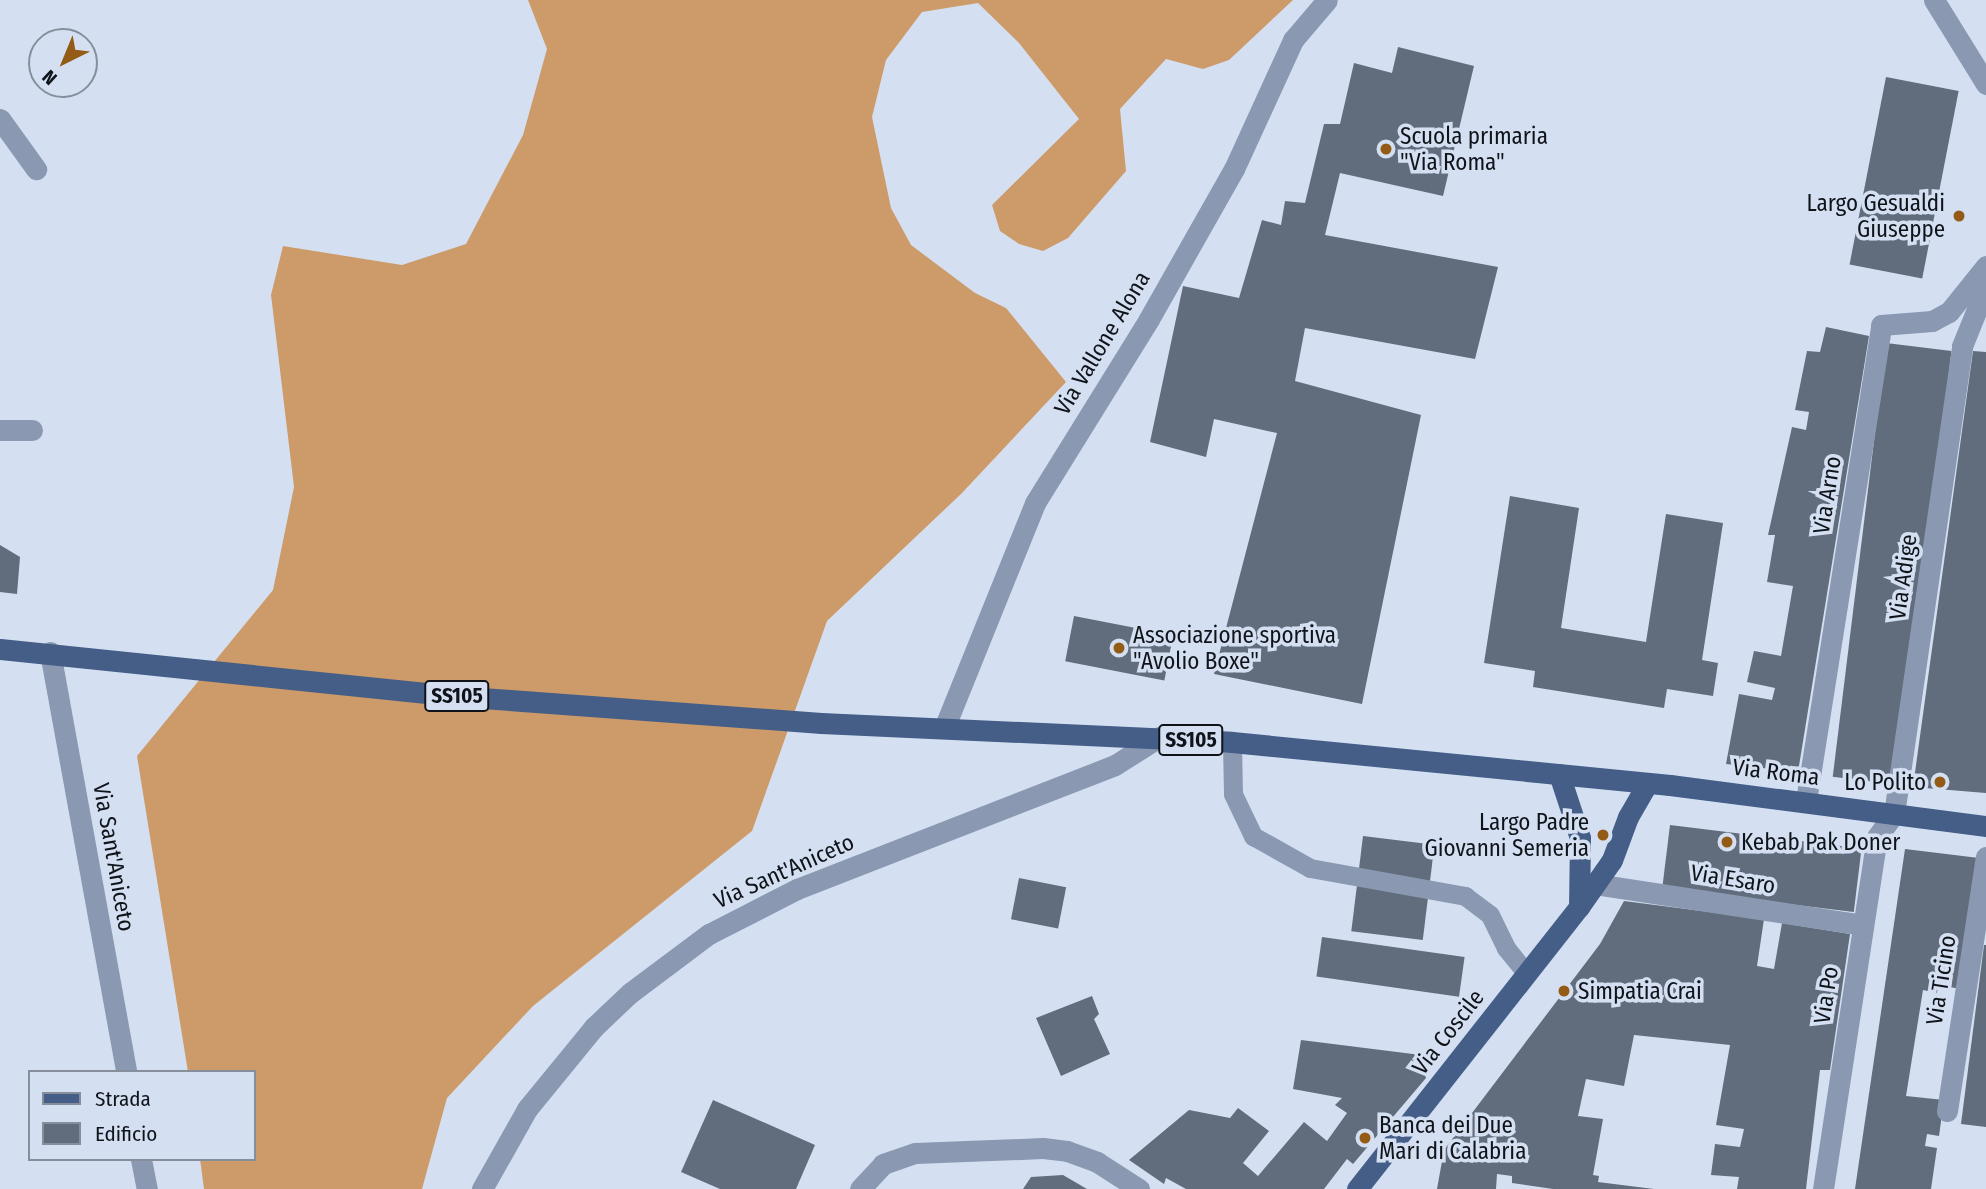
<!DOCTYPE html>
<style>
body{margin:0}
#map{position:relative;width:1986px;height:1189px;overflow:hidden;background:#d4e0f2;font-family:"Fira Sans Condensed",sans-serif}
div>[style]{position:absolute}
.forest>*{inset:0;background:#cd9b69}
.building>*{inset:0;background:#616c7c;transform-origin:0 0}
.lane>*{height:19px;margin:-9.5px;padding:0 9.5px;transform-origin:9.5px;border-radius:9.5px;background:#8a99b1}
.street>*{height:21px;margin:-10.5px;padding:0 10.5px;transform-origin:10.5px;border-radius:10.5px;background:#8a99b1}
.primary>*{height:21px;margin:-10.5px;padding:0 10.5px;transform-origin:10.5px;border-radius:10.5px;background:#445e88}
.dots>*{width:19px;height:19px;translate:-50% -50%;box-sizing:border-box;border:4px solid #d4e0f2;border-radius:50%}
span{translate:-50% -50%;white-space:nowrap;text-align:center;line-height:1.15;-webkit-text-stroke:7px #d4e0f2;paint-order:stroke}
.shield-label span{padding:2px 5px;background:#d4e0f2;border:2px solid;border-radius:5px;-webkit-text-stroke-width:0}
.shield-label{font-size:21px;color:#10141a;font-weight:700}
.poi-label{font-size:23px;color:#10141a}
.left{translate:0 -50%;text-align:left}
.right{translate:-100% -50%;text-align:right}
.street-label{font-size:23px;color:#10141a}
.legend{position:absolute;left:28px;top:1070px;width:228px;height:91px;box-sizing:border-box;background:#d4e0f2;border:2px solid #868e9c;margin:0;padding:9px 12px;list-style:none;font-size:21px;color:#10141a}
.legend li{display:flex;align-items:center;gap:14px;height:35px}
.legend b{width:35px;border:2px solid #868e9c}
.north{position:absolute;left:28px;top:28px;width:70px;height:70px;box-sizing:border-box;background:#d4e0f2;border:2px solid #868e9c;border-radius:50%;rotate:223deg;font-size:19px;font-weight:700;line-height:28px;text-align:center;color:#10141a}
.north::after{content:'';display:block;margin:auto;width:24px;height:32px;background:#935b16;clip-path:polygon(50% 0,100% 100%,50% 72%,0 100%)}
</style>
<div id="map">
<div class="forest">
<div style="clip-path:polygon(528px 0,1293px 0,1229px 60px,1203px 69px,1166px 59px,1120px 109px,1126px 171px,1068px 238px,1043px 251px,1019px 244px,1000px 231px,992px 205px,1079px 119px,1019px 43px,978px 3px,922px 12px,886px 60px,872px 117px,891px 208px,911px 245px,975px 293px,1006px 308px,1066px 382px,962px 493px,827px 621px,752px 831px,533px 1006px,447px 1098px,422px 1189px,204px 1189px,200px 1159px,254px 1159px,254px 1072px,188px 1072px,137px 756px,273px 590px,294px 487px,271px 295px,283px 246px,402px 265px,466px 244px,523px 135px,547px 49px)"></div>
</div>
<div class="building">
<div style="clip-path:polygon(1398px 47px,1474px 66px,1443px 196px,1340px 173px,1325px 235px,1498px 267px,1475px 359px,1305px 328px,1295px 381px,1421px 415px,1362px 704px,1214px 674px,1277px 433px,1214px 419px,1206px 457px,1150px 442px,1183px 286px,1239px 298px,1262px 220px,1281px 225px,1285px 201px,1305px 203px,1324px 124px,1340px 124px,1354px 63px,1392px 73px)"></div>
<div style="left:1886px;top:77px;width:74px;height:191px;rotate:11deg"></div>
<div style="clip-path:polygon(1826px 327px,1869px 336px,1798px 772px,1726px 764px,1739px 694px,1772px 700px,1775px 688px,1747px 682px,1754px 651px,1781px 656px,1793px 586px,1767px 582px,1775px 535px,1768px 535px,1792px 427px,1806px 430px,1809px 412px,1795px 410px,1807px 351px,1820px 352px)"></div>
<div style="left:1886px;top:343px;width:66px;height:437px;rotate:7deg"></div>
<div style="clip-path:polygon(1973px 351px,1986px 352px,1986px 793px,1913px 787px)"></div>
<div style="clip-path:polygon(1510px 496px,1579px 508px,1561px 628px,1646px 642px,1666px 514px,1723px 523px,1702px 660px,1718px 663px,1713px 696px,1667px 689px,1664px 708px,1533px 687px,1535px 671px,1484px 663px)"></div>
<div style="clip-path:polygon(0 545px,20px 557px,17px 594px,0 592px)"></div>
<div style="left:1074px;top:616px;width:101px;height:46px;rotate:11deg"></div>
<div style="left:1670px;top:825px;width:193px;height:64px;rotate:7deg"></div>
<div style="left:1363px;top:836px;width:72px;height:96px;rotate:7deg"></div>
<div style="clip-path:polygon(1905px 849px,1979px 858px,1961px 989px,1938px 985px,1937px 993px,1923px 990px,1906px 1096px,1944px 1100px,1939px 1136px,1927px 1134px,1925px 1146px,1937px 1148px,1931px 1189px,1855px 1189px)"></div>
<div style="left:1019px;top:878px;width:48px;height:42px;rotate:11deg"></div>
<div style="clip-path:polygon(1624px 901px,1764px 919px,1757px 966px,1774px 969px,1782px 923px,1850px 934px,1830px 1070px,1820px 1070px,1806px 1189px,1737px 1189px,1739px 1177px,1711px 1175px,1715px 1144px,1740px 1147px,1744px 1129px,1716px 1125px,1730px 1045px,1634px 1035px,1624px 1086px,1586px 1079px,1578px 1116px,1603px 1119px,1593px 1175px,1599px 1176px,1598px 1182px,1654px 1189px,1553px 1189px,1512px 1183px,1512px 1176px,1497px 1174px,1496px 1189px,1437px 1189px,1444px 1150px,1600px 944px)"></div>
<div style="left:1322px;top:937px;width:144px;height:40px;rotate:8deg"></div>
<div style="clip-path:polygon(1984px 945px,1986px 945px,1986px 1127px,1961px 1124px)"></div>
<div style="clip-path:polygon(1092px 996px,1099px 1014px,1094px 1019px,1110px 1054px,1061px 1076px,1036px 1018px)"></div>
<div style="clip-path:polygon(1301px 1040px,1421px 1055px,1426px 1078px,1353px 1164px,1347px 1159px,1324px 1189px,1186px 1189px,1166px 1178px,1164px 1184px,1129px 1160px,1189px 1110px,1230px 1118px,1238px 1108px,1269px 1131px,1243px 1163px,1258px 1176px,1304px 1122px,1327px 1141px,1347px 1113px,1335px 1105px,1342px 1098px,1293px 1089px)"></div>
<div style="clip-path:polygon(713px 1100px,815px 1145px,796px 1189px,720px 1189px,681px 1172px)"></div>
<div style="clip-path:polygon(1063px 1175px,1087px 1189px,1023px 1189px,1031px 1177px)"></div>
</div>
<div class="lane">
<div style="left:1232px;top:742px;width:52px;rotate:88.9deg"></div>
<div style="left:1233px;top:794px;width:47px;rotate:64.5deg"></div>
<div style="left:1253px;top:836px;width:65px;rotate:29.3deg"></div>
<div style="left:1310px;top:868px;width:158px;rotate:10.2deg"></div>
<div style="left:1465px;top:896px;width:31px;rotate:37deg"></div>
<div style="left:1490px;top:915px;width:37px;rotate:64deg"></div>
<div style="left:1506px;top:948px;width:33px;rotate:51deg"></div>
</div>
<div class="street">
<div style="left:1934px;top:0;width:99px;rotate:58.2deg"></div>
<div style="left:0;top:119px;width:62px;rotate:54.2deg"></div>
<div style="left:0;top:430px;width:32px"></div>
<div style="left:50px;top:652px;width:427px;rotate:79.7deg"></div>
<div style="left:945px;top:726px;width:240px;rotate:-68deg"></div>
<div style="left:1035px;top:503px;width:216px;rotate:-58.2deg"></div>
<div style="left:1149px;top:319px;width:172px;rotate:-60.5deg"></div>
<div style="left:1234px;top:169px;width:142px;rotate:-65.4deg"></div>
<div style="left:1293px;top:40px;width:52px;rotate:-49.6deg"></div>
<div style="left:1806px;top:801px;width:482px;rotate:-81deg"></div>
<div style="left:1881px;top:325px;width:51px;rotate:-4.5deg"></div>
<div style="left:1932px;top:321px;width:19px;rotate:-28deg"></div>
<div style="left:1949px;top:312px;width:59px;rotate:-51.2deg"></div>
<div style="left:1595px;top:884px;width:271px;rotate:8.7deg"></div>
<div style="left:1947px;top:1111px;width:257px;rotate:-81.3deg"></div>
<div style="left:141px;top:1159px;width:31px;rotate:79deg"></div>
<div style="left:482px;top:1189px;width:92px;rotate:-60.6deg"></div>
<div style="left:527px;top:1109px;width:106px;rotate:-50.7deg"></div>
<div style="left:594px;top:1027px;width:50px;rotate:-43.4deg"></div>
<div style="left:630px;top:993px;width:99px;rotate:-36.8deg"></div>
<div style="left:709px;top:934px;width:99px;rotate:-27.1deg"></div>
<div style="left:797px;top:889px;width:341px;rotate:-21.3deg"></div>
<div style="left:1115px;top:765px;width:52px;rotate:-32.5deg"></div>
<div style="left:860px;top:1189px;width:34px;rotate:-47deg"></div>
<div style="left:883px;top:1164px;width:34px;rotate:-19deg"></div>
<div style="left:915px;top:1153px;width:128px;rotate:-2.2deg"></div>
<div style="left:1043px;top:1148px;width:24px;rotate:7deg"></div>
<div style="left:1067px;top:1151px;width:32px;rotate:20deg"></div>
<div style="left:1097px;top:1162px;width:50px;rotate:32.7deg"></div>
<div style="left:1823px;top:1189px;width:356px;rotate:-81.3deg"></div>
<div style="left:1877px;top:837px;width:29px;rotate:-54deg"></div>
<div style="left:1894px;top:814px;width:473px;rotate:-81.7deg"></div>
<div style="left:1962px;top:346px;width:64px;rotate:-67.9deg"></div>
</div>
<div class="primary">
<div style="left:0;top:649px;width:470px;rotate:5.9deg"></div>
<div style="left:468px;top:697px;width:354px;rotate:4.2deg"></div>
<div style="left:821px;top:723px;width:411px;rotate:2.6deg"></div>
<div style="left:1232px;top:742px;width:440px;rotate:5.6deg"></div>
<div style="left:1670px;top:785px;width:319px;rotate:7.4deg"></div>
<div style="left:1559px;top:774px;width:67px;rotate:71.8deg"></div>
<div style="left:1580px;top:838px;width:69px;rotate:90.8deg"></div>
<div style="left:1357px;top:1189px;width:359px;rotate:-51.8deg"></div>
<div style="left:1579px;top:907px;width:57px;rotate:-54.9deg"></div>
<div style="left:1612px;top:860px;width:46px;rotate:-69.6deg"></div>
<div style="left:1628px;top:817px;width:39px;rotate:-60deg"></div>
</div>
<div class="dots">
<div style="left:1386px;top:149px;background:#935b16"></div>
<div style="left:1959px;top:216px;background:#935b16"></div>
<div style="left:1119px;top:648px;background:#935b16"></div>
<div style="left:1940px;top:782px;background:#935b16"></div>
<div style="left:1603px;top:835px;background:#935b16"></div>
<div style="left:1727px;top:842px;background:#935b16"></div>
<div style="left:1564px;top:991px;background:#935b16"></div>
<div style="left:1365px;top:1138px;background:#935b16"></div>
</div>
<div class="shield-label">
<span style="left:457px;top:696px">SS105</span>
<span style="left:1191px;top:740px">SS105</span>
</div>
<div class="poi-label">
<span class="left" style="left:1400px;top:149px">Scuola primaria<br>"Via Roma"</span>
<span class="right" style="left:1945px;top:216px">Largo Gesualdi<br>Giuseppe</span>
<span class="left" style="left:1133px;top:648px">Associazione sportiva<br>"Avolio Boxe"</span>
<span class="right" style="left:1926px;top:782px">Lo Polito</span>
<span class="right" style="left:1589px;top:835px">Largo Padre<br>Giovanni Semeria</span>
<span class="left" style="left:1741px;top:842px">Kebab Pak Doner</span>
<span class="left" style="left:1578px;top:991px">Simpatia Crai</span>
<span class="left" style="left:1379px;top:1138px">Banca dei Due<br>Mari di Calabria</span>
</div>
<div class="street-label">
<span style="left:1102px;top:343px;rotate:-59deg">Via Vallone Alona</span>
<span style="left:1827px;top:495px;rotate:-81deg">Via Arno</span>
<span style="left:1903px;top:577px;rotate:-82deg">Via Adige</span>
<span style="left:1776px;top:772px;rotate:7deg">Via Roma</span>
<span style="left:114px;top:857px;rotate:80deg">Via Sant'Aniceto</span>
<span style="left:784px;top:871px;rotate:-24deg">Via Sant'Aniceto</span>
<span style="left:1733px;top:879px;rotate:9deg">Via Esaro</span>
<span style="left:1941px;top:980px;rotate:-81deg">Via Ticino</span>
<span style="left:1826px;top:995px;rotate:-81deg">Via Po</span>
<span style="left:1448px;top:1032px;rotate:-52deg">Via Coscile</span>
</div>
<ul class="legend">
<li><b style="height:9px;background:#445e88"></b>Strada</li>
<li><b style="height:19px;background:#616c7c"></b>Edificio</li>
</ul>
<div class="north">N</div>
</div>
